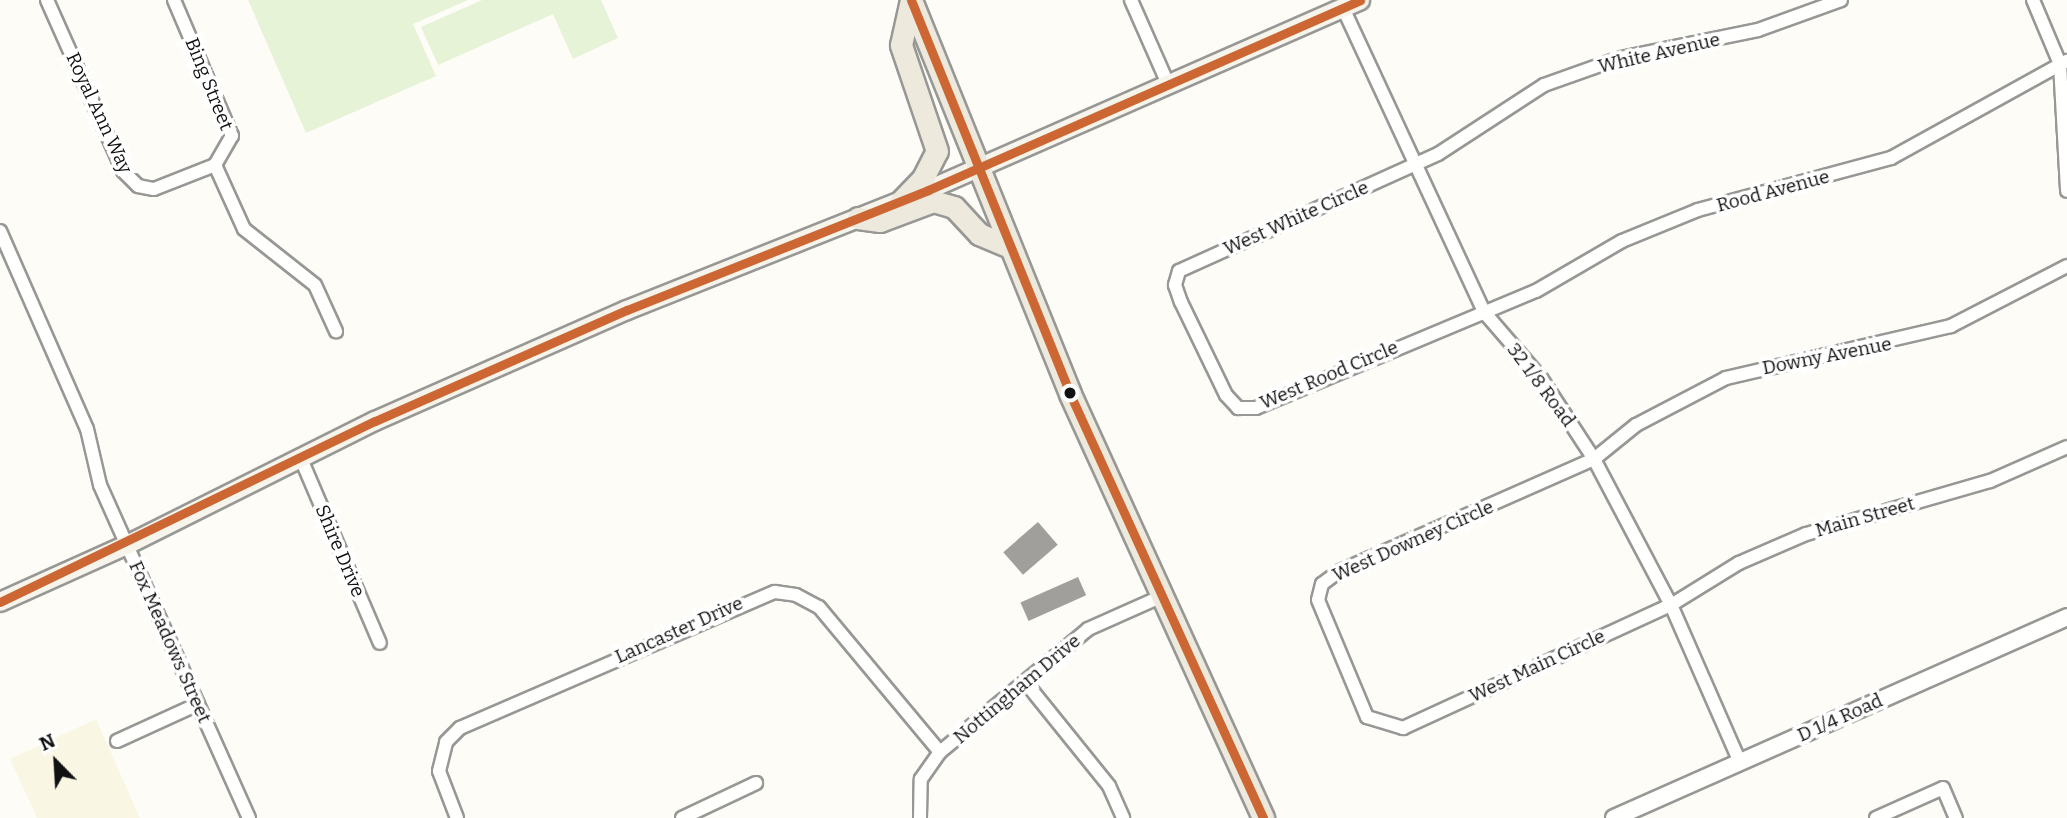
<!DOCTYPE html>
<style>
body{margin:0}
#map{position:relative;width:2067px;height:818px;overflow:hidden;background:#fdfcf7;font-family:Bitter,serif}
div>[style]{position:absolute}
.farmland>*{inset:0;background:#f9f7e4}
.green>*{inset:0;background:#e7f3d7}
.building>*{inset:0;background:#a19f9c;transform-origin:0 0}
.roads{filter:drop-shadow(2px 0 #979795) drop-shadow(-2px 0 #979795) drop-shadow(0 2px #979795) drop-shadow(0 -2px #979795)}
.minor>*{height:12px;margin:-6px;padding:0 6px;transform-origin:6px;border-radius:6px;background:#fffffe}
.tertiary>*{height:16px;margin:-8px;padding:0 8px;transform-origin:8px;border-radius:8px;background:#fffffe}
.secondary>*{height:18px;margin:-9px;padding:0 9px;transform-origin:9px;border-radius:9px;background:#f6f4eb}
.primary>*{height:21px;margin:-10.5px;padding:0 10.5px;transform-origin:10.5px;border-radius:10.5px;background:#ede9dc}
.bus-1>*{height:9px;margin:-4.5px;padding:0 4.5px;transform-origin:4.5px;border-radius:4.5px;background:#c63}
.dots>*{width:19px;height:19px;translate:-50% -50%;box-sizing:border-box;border:4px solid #fff;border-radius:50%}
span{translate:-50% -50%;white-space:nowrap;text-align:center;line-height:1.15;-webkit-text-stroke:7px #fff;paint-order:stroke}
.street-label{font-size:19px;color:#111}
.north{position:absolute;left:21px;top:727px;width:70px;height:70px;-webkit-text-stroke:5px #fff;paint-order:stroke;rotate:336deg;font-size:19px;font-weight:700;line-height:28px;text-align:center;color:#111}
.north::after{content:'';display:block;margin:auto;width:24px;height:32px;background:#111;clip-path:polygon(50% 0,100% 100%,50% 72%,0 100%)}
</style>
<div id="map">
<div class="farmland">
<div style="clip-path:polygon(96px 719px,140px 818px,37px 818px,10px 759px)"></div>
</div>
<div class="green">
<div style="clip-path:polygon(248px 0,468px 0,413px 24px,436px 76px,306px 133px)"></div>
<div style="clip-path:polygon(482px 0,601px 0,618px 38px,573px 59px,553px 14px,438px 65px,421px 27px)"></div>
</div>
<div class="building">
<div style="left:1038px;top:522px;width:30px;height:46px;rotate:49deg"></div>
<div style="left:1078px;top:577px;width:20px;height:63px;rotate:66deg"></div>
</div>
<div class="roads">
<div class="minor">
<div style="left:47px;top:0;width:187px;rotate:66deg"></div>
<div style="left:123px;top:171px;width:21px;rotate:45deg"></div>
<div style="left:138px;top:186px;width:16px;rotate:11deg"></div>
<div style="left:154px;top:189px;width:66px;rotate:-21.5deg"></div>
<div style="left:215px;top:165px;width:34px;rotate:-60deg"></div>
<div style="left:232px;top:136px;width:148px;rotate:-113.1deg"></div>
<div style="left:1131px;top:0;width:94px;rotate:66.2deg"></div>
<div style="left:1841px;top:0;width:88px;rotate:160.1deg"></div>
<div style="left:1758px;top:30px;width:141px;rotate:168.5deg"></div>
<div style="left:1620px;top:58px;width:81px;rotate:160.4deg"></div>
<div style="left:1544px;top:85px;width:126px;rotate:146.9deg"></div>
<div style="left:1438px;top:154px;width:284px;rotate:155.7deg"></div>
<div style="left:1179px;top:271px;width:15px;rotate:106deg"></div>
<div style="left:1175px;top:285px;width:18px;rotate:71deg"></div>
<div style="left:1181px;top:302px;width:103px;rotate:64.2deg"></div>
<div style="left:1226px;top:395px;width:18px;rotate:47deg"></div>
<div style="left:1238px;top:408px;width:18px"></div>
<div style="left:1256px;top:408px;width:303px;rotate:-22.7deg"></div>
<div style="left:1536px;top:291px;width:99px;rotate:-30.2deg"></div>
<div style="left:1622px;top:241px;width:82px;rotate:-22.2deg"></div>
<div style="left:1698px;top:210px;width:200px;rotate:-15.1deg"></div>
<div style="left:1891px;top:158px;width:201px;rotate:-28.9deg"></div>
<div style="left:2033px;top:0;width:69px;rotate:67.1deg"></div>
<div style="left:2060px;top:64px;width:127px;rotate:86.8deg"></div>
<div style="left:1343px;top:8px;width:335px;rotate:65.1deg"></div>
<div style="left:1484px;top:312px;width:87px;rotate:49.2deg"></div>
<div style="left:1541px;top:378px;width:97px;rotate:56.8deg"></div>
<div style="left:1594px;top:459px;width:165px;rotate:62.2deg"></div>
<div style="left:1671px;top:605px;width:171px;rotate:66.3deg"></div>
<div style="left:215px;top:165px;width:70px;rotate:65.6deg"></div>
<div style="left:244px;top:229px;width:90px;rotate:38.3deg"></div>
<div style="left:315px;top:285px;width:51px;rotate:65.5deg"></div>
<div style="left:0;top:231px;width:216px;rotate:66.3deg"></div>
<div style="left:87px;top:429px;width:57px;rotate:76.9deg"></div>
<div style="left:100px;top:485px;width:365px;rotate:65.9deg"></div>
<div style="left:2067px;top:266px;width:131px;rotate:152.7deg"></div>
<div style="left:1951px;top:326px;width:231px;rotate:167deg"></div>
<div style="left:1726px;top:378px;width:102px;rotate:152.4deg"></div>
<div style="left:1636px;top:425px;width:54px;rotate:141deg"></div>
<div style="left:1594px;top:459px;width:280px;rotate:156.2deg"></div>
<div style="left:1338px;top:572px;width:20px;rotate:143deg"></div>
<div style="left:1322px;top:584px;width:16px;rotate:104deg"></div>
<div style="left:1318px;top:600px;width:127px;rotate:67.3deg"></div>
<div style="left:1367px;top:717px;width:38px;rotate:17deg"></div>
<div style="left:1403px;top:728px;width:295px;rotate:-24.7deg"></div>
<div style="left:1671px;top:605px;width:80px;rotate:-31.7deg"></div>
<div style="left:1739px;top:563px;width:73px;rotate:-23.4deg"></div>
<div style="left:1806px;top:534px;width:191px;rotate:-16.1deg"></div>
<div style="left:1990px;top:481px;width:84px;rotate:-23.8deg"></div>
<div style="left:301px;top:459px;width:200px;rotate:66.8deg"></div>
<div style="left:1026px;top:683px;width:132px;rotate:51.1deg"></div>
<div style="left:1109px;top:786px;width:35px;rotate:66deg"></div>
<div style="left:117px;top:741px;width:89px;rotate:-24.6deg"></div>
<div style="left:457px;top:818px;width:50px;rotate:-111deg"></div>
<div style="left:439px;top:771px;width:30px;rotate:-76deg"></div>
<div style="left:446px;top:742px;width:20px;rotate:-45deg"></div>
<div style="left:460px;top:728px;width:343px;rotate:-23.4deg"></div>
<div style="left:775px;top:592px;width:21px;rotate:8deg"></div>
<div style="left:796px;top:595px;width:26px;rotate:28deg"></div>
<div style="left:819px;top:607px;width:189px;rotate:50.2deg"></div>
<div style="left:682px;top:818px;width:82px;rotate:-25.3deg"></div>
<div style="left:920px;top:818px;width:39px;rotate:-89deg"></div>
<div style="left:921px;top:779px;width:33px;rotate:-55deg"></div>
<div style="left:940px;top:752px;width:192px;rotate:-39.7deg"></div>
<div style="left:1088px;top:629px;width:79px;rotate:-24deg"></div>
<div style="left:1876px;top:818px;width:73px;rotate:-24.1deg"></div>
<div style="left:1943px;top:788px;width:33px;rotate:67deg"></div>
</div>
<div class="tertiary">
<div style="left:1614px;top:818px;width:496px;rotate:-23.9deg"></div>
</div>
<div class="secondary">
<div style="left:0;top:602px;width:139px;rotate:-24.2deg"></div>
<div style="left:127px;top:545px;width:277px;rotate:-26.6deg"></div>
<div style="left:375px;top:421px;width:275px;rotate:-23.8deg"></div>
<div style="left:627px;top:310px;width:324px;rotate:-21.7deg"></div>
<div style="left:928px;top:190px;width:472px;rotate:-23.7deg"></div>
</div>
<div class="primary">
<div style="left:911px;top:0;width:425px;rotate:68deg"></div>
<div style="left:1070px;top:394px;width:466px;rotate:65.5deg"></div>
<div style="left:901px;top:201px;width:32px;rotate:-46deg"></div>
<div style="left:923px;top:178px;width:30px;rotate:-63deg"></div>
<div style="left:937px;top:151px;width:112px;rotate:-108.8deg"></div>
<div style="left:901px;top:45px;width:46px;rotate:-77.5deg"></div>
<div style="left:858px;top:218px;width:22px;rotate:8deg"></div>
<div style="left:880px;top:221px;width:57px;rotate:-20.7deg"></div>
<div style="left:933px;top:201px;width:22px;rotate:16deg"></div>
<div style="left:954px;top:207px;width:37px;rotate:47deg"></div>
<div style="left:979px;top:234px;width:33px;rotate:23deg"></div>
</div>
</div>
<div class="bus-1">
<div style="left:911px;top:0;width:425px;rotate:68deg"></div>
<div style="left:1070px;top:394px;width:466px;rotate:65.5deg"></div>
<div style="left:0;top:602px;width:416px;rotate:-25.8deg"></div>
<div style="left:375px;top:421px;width:275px;rotate:-23.8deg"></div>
<div style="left:627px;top:310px;width:324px;rotate:-21.7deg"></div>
<div style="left:928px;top:190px;width:472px;rotate:-23.7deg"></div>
</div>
<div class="dots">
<div style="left:1070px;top:393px;background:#111"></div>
</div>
<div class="street-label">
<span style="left:1659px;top:53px;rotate:-13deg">White Avenue</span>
<span style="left:209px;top:84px;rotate:68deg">Bing Street</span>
<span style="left:99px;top:113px;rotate:65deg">Royal Ann Way</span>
<span style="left:1773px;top:191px;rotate:-15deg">Rood Avenue</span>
<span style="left:1296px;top:218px;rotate:-24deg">West White Circle</span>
<span style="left:1827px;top:356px;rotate:-11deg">Downy Avenue</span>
<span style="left:1329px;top:375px;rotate:-23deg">West Rood Circle</span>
<span style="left:1541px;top:385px;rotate:53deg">32 1/8 Road</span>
<span style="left:1865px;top:517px;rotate:-16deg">Main Street</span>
<span style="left:1413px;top:541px;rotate:-24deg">West Downey Circle</span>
<span style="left:340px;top:551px;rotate:67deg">Shire Drive</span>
<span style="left:679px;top:630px;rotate:-24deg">Lancaster Drive</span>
<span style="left:170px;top:642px;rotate:66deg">Fox Meadows Street</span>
<span style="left:1537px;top:666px;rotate:-25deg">West Main Circle</span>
<span style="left:1017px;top:689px;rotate:-40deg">Nottingham Drive</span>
<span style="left:1840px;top:718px;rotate:-24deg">D 1/4 Road</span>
</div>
<div class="north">N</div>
</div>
